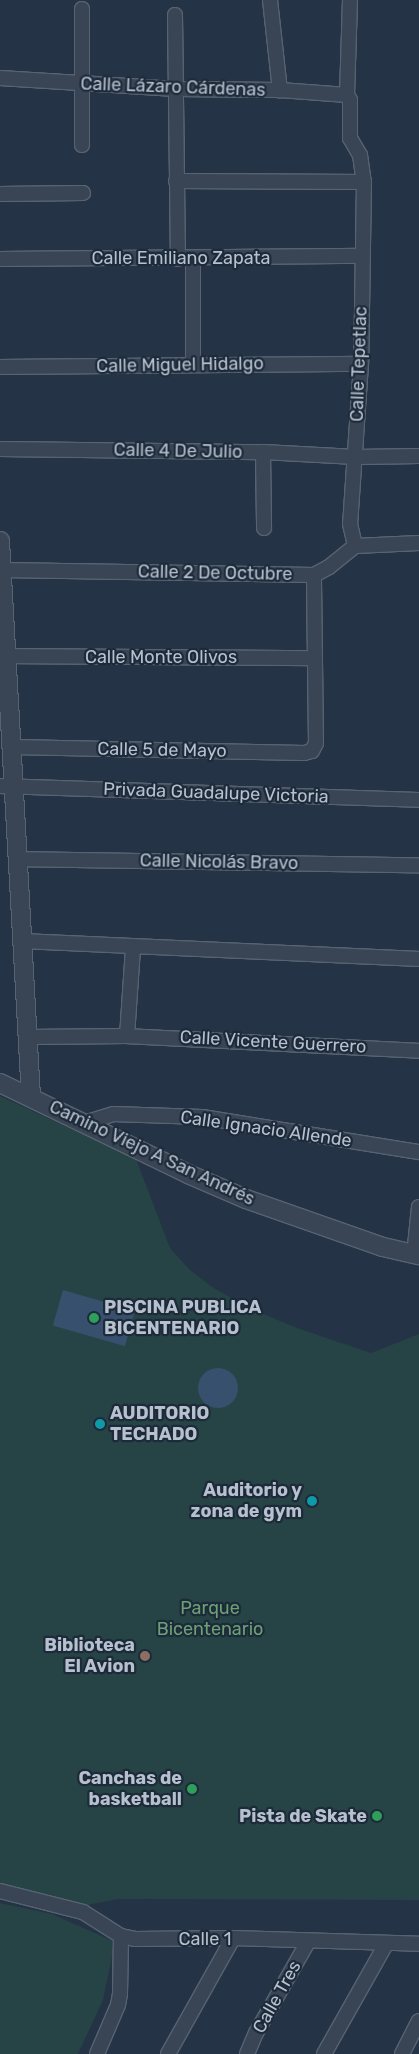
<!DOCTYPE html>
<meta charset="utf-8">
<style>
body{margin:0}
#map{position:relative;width:419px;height:2054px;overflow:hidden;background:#243345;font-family:Rubik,sans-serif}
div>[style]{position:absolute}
.green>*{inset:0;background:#264345}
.water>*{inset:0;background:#37506d;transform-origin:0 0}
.round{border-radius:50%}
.roads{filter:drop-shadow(1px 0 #576371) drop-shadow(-1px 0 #576371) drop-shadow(0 1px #576371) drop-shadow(0 -1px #576371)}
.minor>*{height:14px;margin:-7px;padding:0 7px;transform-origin:7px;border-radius:7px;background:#394554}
.tertiary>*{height:18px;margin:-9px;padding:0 9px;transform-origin:9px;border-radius:9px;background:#394554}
.dots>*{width:14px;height:14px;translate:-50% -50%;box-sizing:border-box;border:2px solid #1d2a39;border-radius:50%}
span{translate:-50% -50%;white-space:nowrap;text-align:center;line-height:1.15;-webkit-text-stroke:4.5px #1d2a39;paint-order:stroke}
.street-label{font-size:18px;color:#b6c0ce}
.poi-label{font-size:18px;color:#b6c0ce;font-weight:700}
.left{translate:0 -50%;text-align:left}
.right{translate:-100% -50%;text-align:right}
.park-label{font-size:18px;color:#6ba175}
</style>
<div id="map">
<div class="green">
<div style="clip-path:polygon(0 1096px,136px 1159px,170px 1248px,189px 1269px,212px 1287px,247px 1307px,297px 1328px,371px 1353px,419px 1334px,419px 1900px,136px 1899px,118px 1899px,77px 1907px,0 1886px)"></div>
<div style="clip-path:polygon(0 1903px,52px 1914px,115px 1942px,103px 2000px,78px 2054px,0 2054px)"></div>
</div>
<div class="water">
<div style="left:63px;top:1290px;width:75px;height:37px;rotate:16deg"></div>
<div class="round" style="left:198px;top:1368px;width:40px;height:40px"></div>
</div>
<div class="roads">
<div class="minor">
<div style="left:270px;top:0;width:91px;rotate:83.7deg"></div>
<div style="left:350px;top:0;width:95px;rotate:91.8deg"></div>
<div style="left:347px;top:95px;width:6px;rotate:59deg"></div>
<div style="left:350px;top:100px;width:38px;rotate:90deg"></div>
<div style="left:350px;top:138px;width:20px;rotate:60deg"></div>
<div style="left:360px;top:155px;width:27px;rotate:82deg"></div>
<div style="left:364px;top:182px;width:182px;rotate:90.9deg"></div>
<div style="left:361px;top:364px;width:160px;rotate:93.9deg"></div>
<div style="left:350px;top:524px;width:23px;rotate:77deg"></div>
<div style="left:82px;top:9px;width:136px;rotate:90deg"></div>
<div style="left:175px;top:15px;width:244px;rotate:89.3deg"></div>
<div style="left:0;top:78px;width:176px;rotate:3.6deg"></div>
<div style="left:176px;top:89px;width:104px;rotate:0.6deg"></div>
<div style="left:280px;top:90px;width:67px;rotate:4.3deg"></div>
<div style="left:176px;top:181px;width:188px;rotate:0.3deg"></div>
<div style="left:0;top:194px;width:83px;rotate:-0.7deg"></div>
<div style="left:0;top:259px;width:362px;rotate:-0.5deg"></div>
<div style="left:193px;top:259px;width:105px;rotate:90deg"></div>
<div style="left:0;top:367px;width:361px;rotate:-0.5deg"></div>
<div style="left:0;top:449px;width:263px;rotate:0.7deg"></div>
<div style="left:263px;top:452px;width:93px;rotate:3.1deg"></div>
<div style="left:356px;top:457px;width:63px;rotate:-0.9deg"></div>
<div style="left:263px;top:452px;width:76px;rotate:89.2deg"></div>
<div style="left:2px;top:570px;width:312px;rotate:0.9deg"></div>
<div style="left:314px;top:575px;width:17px;rotate:-28deg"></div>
<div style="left:329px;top:567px;width:33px;rotate:-39deg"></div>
<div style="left:355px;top:546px;width:64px;rotate:-2.7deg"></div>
<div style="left:7px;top:656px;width:308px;rotate:0.4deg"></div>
<div style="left:12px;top:747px;width:292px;rotate:1.2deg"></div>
<div style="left:304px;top:753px;width:8px;rotate:-14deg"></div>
<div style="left:312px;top:751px;width:9px;rotate:-63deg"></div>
<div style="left:316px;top:743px;width:168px;rotate:-90.7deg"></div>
<div style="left:0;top:786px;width:419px;rotate:1.9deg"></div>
<div style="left:18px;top:859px;width:401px;rotate:0.9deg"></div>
<div style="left:23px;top:941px;width:396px;rotate:2.6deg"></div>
<div style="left:127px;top:1036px;width:89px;rotate:-86.1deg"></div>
<div style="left:28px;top:1037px;width:99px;rotate:-0.6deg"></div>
<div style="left:127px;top:1036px;width:292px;rotate:2.9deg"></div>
<div style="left:84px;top:1123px;width:30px;rotate:-17deg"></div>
<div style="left:113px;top:1114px;width:89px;rotate:1.9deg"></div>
<div style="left:202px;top:1117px;width:220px;rotate:9.2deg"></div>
<div style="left:419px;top:1207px;width:48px;rotate:95.9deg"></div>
<div style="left:414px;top:1255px;width:5px;rotate:22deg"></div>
<div style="left:0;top:1891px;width:86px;rotate:14.2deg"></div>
<div style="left:83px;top:1912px;width:45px;rotate:32.3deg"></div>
<div style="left:121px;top:1936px;width:14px;rotate:12deg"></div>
<div style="left:135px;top:1939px;width:98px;rotate:-0.6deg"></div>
<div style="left:233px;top:1938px;width:186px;rotate:1.8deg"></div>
<div style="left:97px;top:2054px;width:53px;rotate:-66.8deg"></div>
<div style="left:118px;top:2005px;width:11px;rotate:-80deg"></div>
<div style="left:120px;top:1994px;width:58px;rotate:-89deg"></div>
<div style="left:168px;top:2054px;width:133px;rotate:-60.7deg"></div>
<div style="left:247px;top:2054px;width:23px;rotate:-67deg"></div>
<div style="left:256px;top:2033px;width:105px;rotate:-60.3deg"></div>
<div style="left:324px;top:2054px;width:126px;rotate:-60.6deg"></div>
<div style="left:402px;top:2054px;width:37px;rotate:-63deg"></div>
</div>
<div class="tertiary">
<div style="left:0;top:541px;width:557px;rotate:86.81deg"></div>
<div style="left:0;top:1083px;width:209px;rotate:25.8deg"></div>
<div style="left:188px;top:1174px;width:63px;rotate:23.3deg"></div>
<div style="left:246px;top:1199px;width:145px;rotate:19.3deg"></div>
<div style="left:383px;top:1247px;width:37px;rotate:13deg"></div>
</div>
</div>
<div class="dots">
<div style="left:94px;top:1318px;background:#2e9e5b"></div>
<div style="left:100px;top:1424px;background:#0f9aa8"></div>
<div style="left:312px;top:1501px;background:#0f9aa8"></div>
<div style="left:145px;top:1656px;background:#8d6e63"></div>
<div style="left:192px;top:1789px;background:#2e9e5b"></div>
<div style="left:377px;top:1816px;background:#2e9e5b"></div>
</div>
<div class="street-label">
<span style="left:173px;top:87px;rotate:2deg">Calle Lázaro Cárdenas</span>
<span style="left:181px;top:258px">Calle Emiliano Zapata</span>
<span style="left:359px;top:364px;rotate:-88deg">Calle Tepetlac</span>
<span style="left:180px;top:365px;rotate:-1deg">Calle Miguel Hidalgo</span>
<span style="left:178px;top:451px;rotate:1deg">Calle 4 De Julio</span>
<span style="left:215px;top:573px;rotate:1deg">Calle 2 De Octubre</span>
<span style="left:161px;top:657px">Calle Monte Olivos</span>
<span style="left:162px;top:750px;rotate:1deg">Calle 5 de Mayo</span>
<span style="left:216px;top:793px;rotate:2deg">Privada Guadalupe Victoria</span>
<span style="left:219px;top:862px;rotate:1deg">Calle Nicolás Bravo</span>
<span style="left:273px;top:1042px;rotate:3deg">Calle Vicente Guerrero</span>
<span style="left:266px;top:1129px;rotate:8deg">Calle Ignacio Allende</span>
<span style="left:152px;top:1153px;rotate:25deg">Camino Viejo A San Andrés</span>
<span style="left:205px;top:1939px">Calle 1</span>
<span style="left:277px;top:1997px;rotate:-61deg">Calle Tres</span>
</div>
<div class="poi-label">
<span class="left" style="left:104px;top:1318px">PISCINA PUBLICA<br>BICENTENARIO</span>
<span class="left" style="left:110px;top:1424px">AUDITORIO<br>TECHADO</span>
<span class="right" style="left:302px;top:1501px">Auditorio y<br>zona de gym</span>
<span class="right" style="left:135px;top:1656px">Biblioteca<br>El Avion</span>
<span class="right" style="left:182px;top:1789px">Canchas de<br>basketball</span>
<span class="right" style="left:367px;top:1816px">Pista de Skate</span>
</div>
<div class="park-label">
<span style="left:210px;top:1619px">Parque<br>Bicentenario</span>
</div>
</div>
